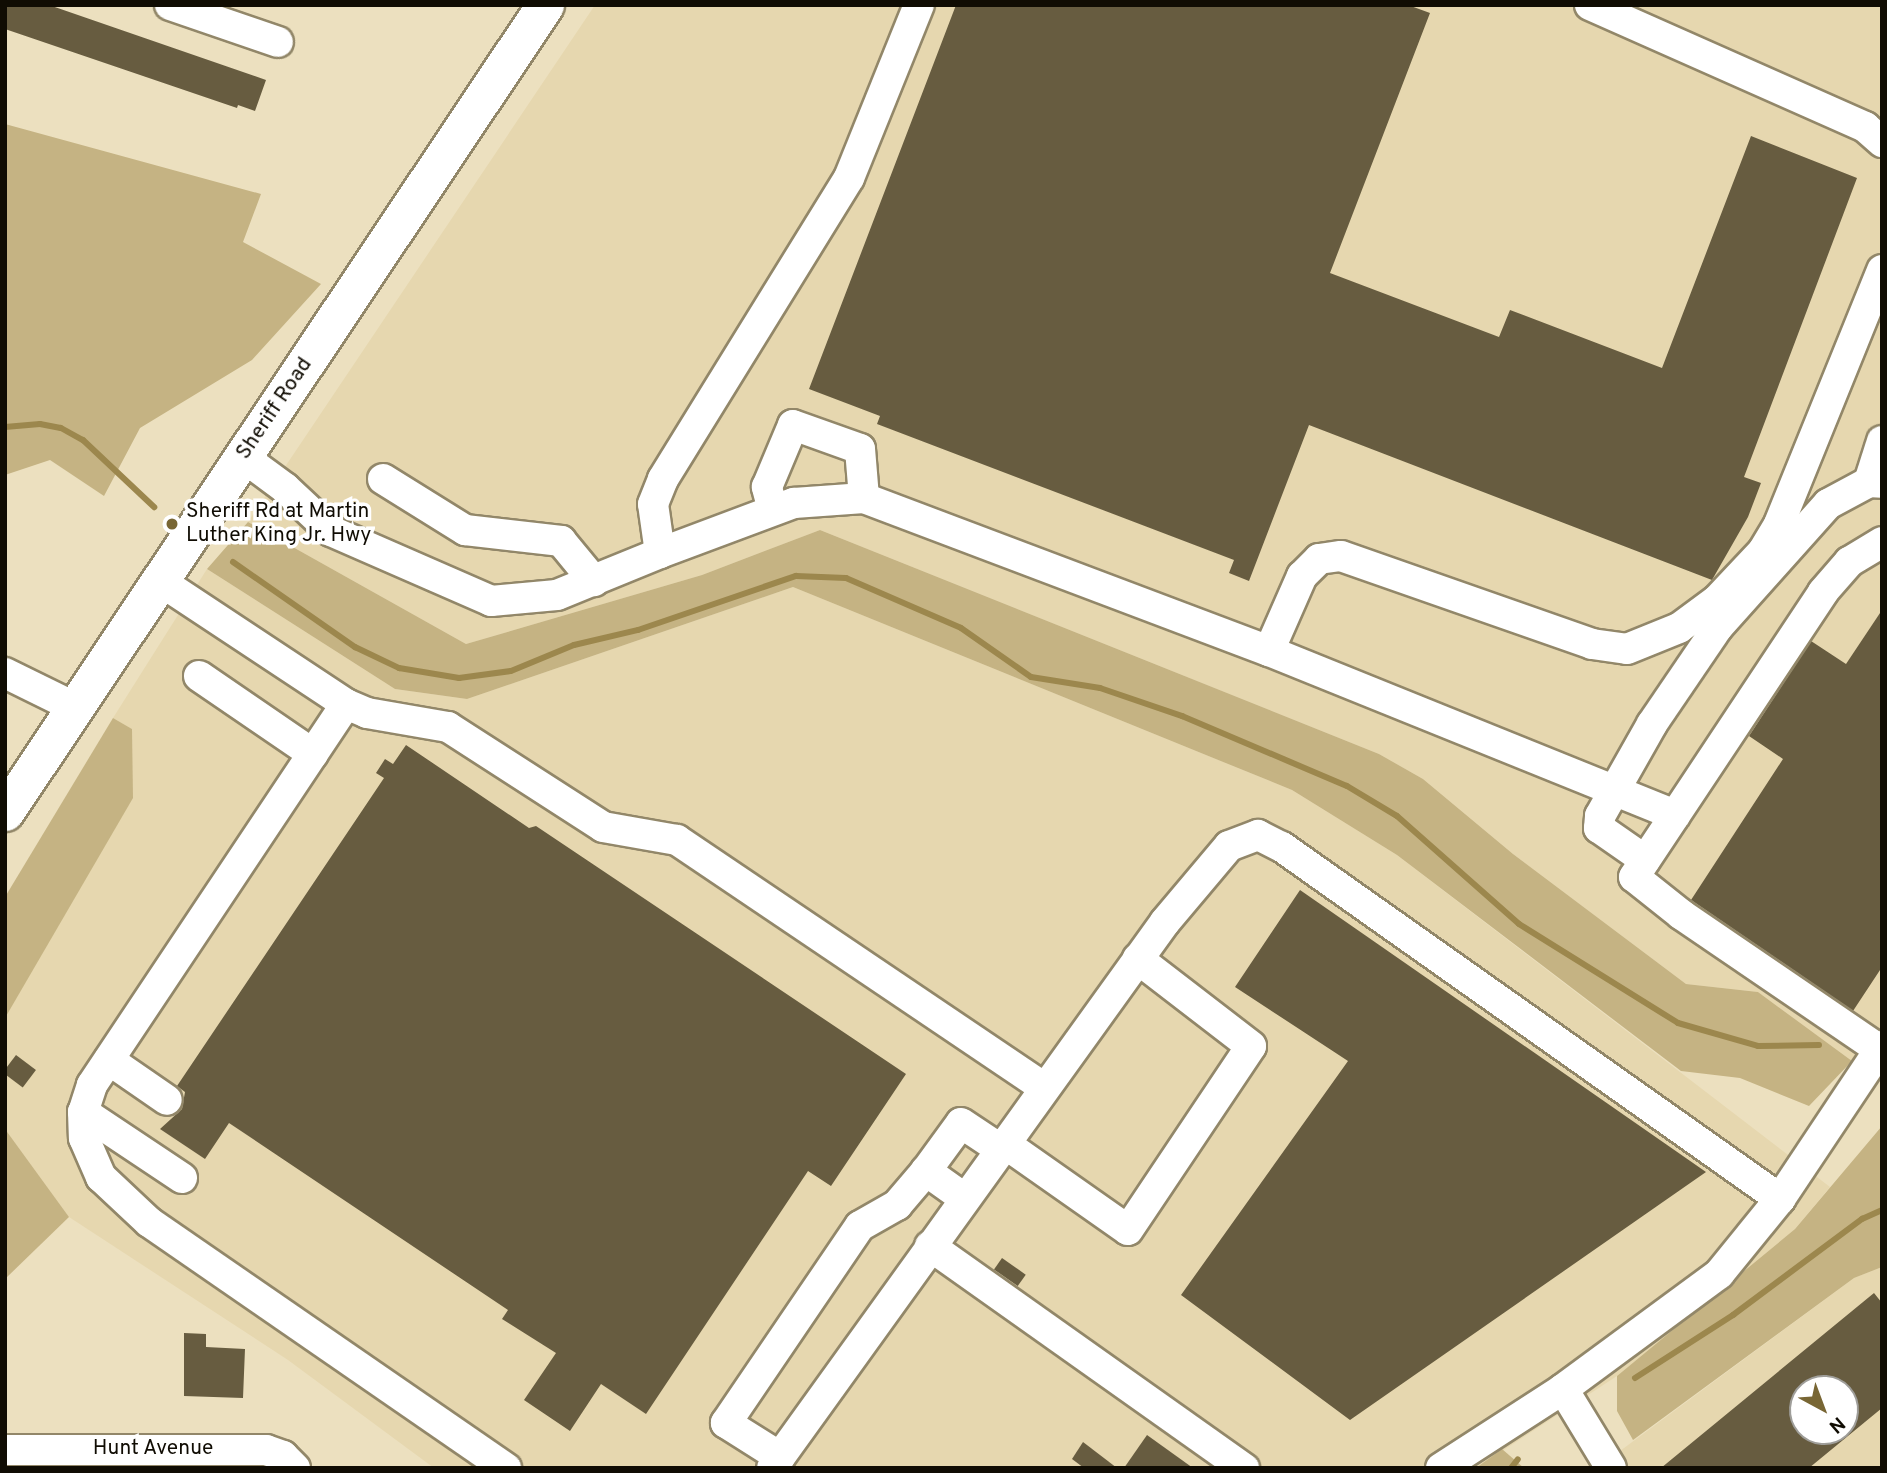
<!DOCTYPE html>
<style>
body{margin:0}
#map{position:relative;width:1887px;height:1473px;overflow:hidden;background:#ece0bf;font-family:Overpass,sans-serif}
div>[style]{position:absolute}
.built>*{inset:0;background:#e6d7af}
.green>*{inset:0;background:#c5b383}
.stream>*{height:6px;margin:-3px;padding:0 3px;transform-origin:3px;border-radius:3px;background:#9c874d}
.building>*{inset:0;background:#675c40;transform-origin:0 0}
.roads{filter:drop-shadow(2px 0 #928769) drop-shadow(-2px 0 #928769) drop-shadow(0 2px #928769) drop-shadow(0 -2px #928769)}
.minor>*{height:30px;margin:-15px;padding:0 15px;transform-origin:15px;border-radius:15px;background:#fff}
.major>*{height:37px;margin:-18.5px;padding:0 18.5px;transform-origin:18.5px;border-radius:18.5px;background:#fff}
.dots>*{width:19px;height:19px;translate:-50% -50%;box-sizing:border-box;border:4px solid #fff;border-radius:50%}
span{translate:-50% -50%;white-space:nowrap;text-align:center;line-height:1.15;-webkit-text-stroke:7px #fff;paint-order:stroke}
.street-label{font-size:21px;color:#100c03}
.poi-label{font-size:21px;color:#100c03}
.left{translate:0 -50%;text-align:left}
.frame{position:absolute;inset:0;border:7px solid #100c03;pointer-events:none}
.north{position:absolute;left:1789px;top:1375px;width:70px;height:70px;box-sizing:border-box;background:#fff;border:2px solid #9f9e9a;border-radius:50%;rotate:139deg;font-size:19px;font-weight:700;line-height:28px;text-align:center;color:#100c03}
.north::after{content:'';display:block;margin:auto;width:24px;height:32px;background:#786634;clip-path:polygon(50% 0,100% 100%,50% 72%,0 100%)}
</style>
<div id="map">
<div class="built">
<div style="clip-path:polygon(595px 5px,1882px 5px,1882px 1083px,1758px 992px,1686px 984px,1513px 854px,1423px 779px,1379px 754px,820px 530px,702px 575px,466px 644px,248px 522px)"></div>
<div style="clip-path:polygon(207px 569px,395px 689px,467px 699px,793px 587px,1292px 790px,1397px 855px,1830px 1187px,1795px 1229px,1617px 1376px,1476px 1468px,434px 1468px,288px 1360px,69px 1217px,5px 1129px,5px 1018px,132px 729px,113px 718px)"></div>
<div style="clip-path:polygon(evenodd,1882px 1267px,1882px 1468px,1597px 1468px,1854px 1278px,1882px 1267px,1803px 1389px,1845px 1389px,1845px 1431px,1803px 1431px,1803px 1389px)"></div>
</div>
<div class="green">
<div style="clip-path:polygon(5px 124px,261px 194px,243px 242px,321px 284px,252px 360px,140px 428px,104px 496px,50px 460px,5px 475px)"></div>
<div style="clip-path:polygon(248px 522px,466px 644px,702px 575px,820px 530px,1379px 754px,1423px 779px,1513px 854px,1686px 984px,1758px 992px,1852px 1061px,1809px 1106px,1740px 1078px,1681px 1071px,1397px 855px,1292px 790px,793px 587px,467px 699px,395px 689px,207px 569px)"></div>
<div style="clip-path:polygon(113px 718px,132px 729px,133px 798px,5px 1018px,5px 897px)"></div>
<div style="clip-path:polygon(1882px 1126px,1882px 1267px,1854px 1278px,1633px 1440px,1617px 1411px,1617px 1376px,1795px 1229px)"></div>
<div style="clip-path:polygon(5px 1129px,69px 1217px,5px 1279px)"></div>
<div style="clip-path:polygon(1502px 1449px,1524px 1468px,1476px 1468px)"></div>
</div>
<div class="stream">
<div style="left:5px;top:427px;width:35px;rotate:-5deg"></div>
<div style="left:40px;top:424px;width:21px;rotate:11deg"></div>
<div style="left:61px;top:428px;width:25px;rotate:29deg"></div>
<div style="left:83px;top:440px;width:98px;rotate:43.3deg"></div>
<div style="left:233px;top:562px;width:149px;rotate:34.9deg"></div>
<div style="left:355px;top:647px;width:49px;rotate:25.5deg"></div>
<div style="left:399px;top:668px;width:61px;rotate:9.5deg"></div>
<div style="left:459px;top:678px;width:52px;rotate:-7.7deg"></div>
<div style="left:511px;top:671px;width:68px;rotate:-22.4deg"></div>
<div style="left:574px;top:645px;width:66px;rotate:-13.2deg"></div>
<div style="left:638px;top:630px;width:167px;rotate:-18.9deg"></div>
<div style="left:796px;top:576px;width:50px;rotate:2.3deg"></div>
<div style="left:846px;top:578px;width:125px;rotate:23.5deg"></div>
<div style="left:961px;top:628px;width:85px;rotate:35deg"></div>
<div style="left:1031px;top:677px;width:70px;rotate:9.1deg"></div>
<div style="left:1100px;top:688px;width:87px;rotate:18.9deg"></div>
<div style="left:1182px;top:716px;width:179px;rotate:23deg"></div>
<div style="left:1347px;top:786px;width:58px;rotate:31deg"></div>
<div style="left:1397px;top:816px;width:163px;rotate:41.5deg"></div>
<div style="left:1519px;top:924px;width:187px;rotate:31.9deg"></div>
<div style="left:1678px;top:1023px;width:83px;rotate:16deg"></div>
<div style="left:1758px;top:1046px;width:61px;rotate:-0.9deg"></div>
<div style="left:1635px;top:1378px;width:117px;rotate:-32.7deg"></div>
<div style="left:1733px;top:1315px;width:161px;rotate:-36.7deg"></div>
<div style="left:1862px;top:1219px;width:22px;rotate:-24deg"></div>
<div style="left:1511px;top:1468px;width:11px;rotate:-52deg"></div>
</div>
<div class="building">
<div style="clip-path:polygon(5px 5px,49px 5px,266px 80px,255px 111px,238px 105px,237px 108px,5px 29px)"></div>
<div style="clip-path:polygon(956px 5px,1408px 5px,1430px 13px,1330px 273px,1499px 337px,1510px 310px,1662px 368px,1751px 136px,1857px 178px,1744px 477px,1761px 483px,1748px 517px,1712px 580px,1309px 425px,1249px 581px,1229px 573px,1234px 560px,877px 424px,880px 416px,809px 389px)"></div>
<div style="clip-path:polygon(1882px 610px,1882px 967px,1853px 1011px,1691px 900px,1783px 759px,1749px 736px,1811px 641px,1846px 664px)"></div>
<div style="clip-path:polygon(406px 745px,529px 828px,536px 826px,906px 1074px,831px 1186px,808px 1171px,646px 1414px,601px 1384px,570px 1431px,524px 1400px,556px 1353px,502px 1319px,508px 1310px,229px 1123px,205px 1159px,160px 1129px,182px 1109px,185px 1092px,177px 1086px,384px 778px,376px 773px,385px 759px,393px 764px)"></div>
<div style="clip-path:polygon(1300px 890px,1706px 1172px,1350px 1420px,1181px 1295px,1348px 1061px,1235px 987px)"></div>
<div style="left:16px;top:1055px;width:25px;height:22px;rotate:37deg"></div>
<div style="left:1002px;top:1258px;width:29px;height:14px;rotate:35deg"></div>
<div style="clip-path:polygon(evenodd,1874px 1293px,1882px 1303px,1882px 1408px,1809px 1468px,1661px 1468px,1874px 1293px,1803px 1389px,1845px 1389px,1845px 1431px,1803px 1431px,1803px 1389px)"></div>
<div style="clip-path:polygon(184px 1333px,206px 1334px,206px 1347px,245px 1349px,243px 1398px,184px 1396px)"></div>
<div style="clip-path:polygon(1147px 1435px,1193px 1468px,1124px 1468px)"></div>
<div style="clip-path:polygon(1083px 1442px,1117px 1468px,1084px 1468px,1072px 1459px)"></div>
</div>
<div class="roads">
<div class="minor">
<div style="left:170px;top:5px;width:114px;rotate:18.9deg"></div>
<div style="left:1590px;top:5px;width:301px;rotate:23.9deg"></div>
<div style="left:1865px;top:127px;width:23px;rotate:41deg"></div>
<div style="left:243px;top:457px;width:52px;rotate:36.4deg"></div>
<div style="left:285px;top:488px;width:63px;rotate:43.1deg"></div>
<div style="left:331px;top:531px;width:175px;rotate:23.6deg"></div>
<div style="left:491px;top:601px;width:66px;rotate:-5.2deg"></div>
<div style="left:557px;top:595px;width:111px;rotate:-22.2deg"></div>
<div style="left:660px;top:553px;width:49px;rotate:-98.1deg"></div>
<div style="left:653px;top:504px;width:27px;rotate:-68deg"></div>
<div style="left:663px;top:479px;width:354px;rotate:-58.3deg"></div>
<div style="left:849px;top:178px;width:187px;rotate:-68deg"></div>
<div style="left:383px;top:479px;width:97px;rotate:31.9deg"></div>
<div style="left:465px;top:530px;width:97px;rotate:6.5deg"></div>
<div style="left:561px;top:541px;width:52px;rotate:50.5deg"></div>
<div style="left:1869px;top:482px;width:43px;rotate:-72.4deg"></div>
<div style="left:773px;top:510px;width:24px;rotate:-105deg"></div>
<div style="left:767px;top:487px;width:67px;rotate:-67.2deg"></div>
<div style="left:793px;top:425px;width:71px;rotate:19.7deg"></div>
<div style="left:860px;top:449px;width:49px;rotate:85.3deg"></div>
<div style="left:660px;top:553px;width:143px;rotate:-20.5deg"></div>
<div style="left:794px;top:503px;width:70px;rotate:-4.1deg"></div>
<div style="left:864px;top:498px;width:433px;rotate:20.7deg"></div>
<div style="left:1269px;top:651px;width:438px;rotate:22deg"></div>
<div style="left:160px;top:581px;width:223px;rotate:33.5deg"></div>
<div style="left:346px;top:704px;width:23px;rotate:23deg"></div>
<div style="left:367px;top:713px;width:82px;rotate:9.8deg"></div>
<div style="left:448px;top:727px;width:184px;rotate:32.8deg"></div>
<div style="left:603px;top:827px;width:75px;rotate:10deg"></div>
<div style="left:677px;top:840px;width:443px;rotate:34deg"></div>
<div style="left:1269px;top:651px;width:82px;rotate:-66.3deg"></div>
<div style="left:1302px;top:576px;width:24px;rotate:-45deg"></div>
<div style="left:1319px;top:559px;width:22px;rotate:-8deg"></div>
<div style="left:1341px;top:556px;width:266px;rotate:19.3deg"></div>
<div style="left:1592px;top:644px;width:35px;rotate:8deg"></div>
<div style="left:1627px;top:649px;width:56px;rotate:-22deg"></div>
<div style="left:1679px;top:628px;width:47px;rotate:-36.4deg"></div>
<div style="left:1717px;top:600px;width:67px;rotate:-46.8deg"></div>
<div style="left:1763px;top:551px;width:31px;rotate:-59deg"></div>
<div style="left:1779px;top:524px;width:274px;rotate:-67.9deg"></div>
<div style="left:5px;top:673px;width:79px;rotate:26.2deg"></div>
<div style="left:199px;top:676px;width:138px;rotate:34.4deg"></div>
<div style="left:346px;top:704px;width:458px;rotate:123.7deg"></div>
<div style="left:92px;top:1085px;width:28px;rotate:108deg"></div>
<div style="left:83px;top:1112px;width:26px;rotate:88deg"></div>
<div style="left:84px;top:1138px;width:43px;rotate:66.4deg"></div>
<div style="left:101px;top:1177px;width:66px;rotate:43.2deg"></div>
<div style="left:149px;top:1222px;width:434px;rotate:34.6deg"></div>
<div style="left:1645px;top:860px;width:56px;rotate:-145.2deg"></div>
<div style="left:1599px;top:828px;width:12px;rotate:-85deg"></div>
<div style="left:1600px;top:816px;width:106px;rotate:-60.5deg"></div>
<div style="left:1652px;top:724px;width:117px;rotate:-55.8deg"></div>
<div style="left:1718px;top:627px;width:165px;rotate:-48.2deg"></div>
<div style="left:1828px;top:504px;width:47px;rotate:-28.2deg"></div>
<div style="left:1869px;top:482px;width:13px;rotate:4deg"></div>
<div style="left:1880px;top:1050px;width:240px;rotate:-145.7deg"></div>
<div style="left:1682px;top:915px;width:61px;rotate:-141.6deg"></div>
<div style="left:1634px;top:877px;width:342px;rotate:-56.4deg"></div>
<div style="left:1823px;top:592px;width:40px;rotate:-49deg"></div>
<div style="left:1849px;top:562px;width:39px;rotate:-31deg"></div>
<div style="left:109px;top:1060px;width:70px;rotate:34.6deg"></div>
<div style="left:83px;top:1112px;width:119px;rotate:33.7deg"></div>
<div style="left:1004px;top:1143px;width:151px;rotate:35.1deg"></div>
<div style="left:1128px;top:1230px;width:221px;rotate:-56.2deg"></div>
<div style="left:1251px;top:1046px;width:143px;rotate:-142.4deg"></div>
<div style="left:964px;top:1198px;width:47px;rotate:-144.6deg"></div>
<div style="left:926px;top:1171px;width:59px;rotate:-53.9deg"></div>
<div style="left:961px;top:1123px;width:47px;rotate:33.7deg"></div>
<div style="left:930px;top:1246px;width:385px;rotate:35.3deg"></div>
<div style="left:1563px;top:1389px;width:92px;rotate:58.7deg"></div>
<div style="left:5px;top:1450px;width:261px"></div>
<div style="left:266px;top:1450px;width:18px;rotate:19deg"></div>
<div style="left:283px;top:1456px;width:17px;rotate:45deg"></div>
<div style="left:780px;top:1457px;width:64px;rotate:-147.8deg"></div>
<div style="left:726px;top:1423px;width:238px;rotate:-55.8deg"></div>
<div style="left:860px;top:1226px;width:43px;rotate:-29.6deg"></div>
<div style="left:897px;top:1205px;width:45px;rotate:-49.5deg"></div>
<div style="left:772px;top:1468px;width:673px;rotate:-54.25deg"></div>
<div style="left:1165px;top:922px;width:99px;rotate:-49.9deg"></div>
<div style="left:1229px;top:846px;width:31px;rotate:-21deg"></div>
<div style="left:1258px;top:835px;width:27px;rotate:27deg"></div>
<div style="left:1282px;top:847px;width:610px;rotate:35.25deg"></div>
<div style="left:1441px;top:1468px;width:145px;rotate:-32.9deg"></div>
<div style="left:1563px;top:1389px;width:194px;rotate:-36.4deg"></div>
<div style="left:1719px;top:1274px;width:97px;rotate:-50.9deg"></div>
<div style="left:1780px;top:1199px;width:184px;rotate:-56.3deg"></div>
</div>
<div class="major">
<div style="left:5px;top:812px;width:971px;rotate:-56.21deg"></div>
</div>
</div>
<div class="dots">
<div style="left:172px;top:524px;background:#786634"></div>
</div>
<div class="street-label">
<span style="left:275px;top:409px;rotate:-56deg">Sheriff Road</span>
<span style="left:153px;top:1449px">Hunt Avenue</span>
</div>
<div class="poi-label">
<span class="left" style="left:186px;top:524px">Sheriff Rd at Martin<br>Luther King Jr. Hwy</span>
</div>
<div class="frame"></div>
<div class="north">N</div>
</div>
